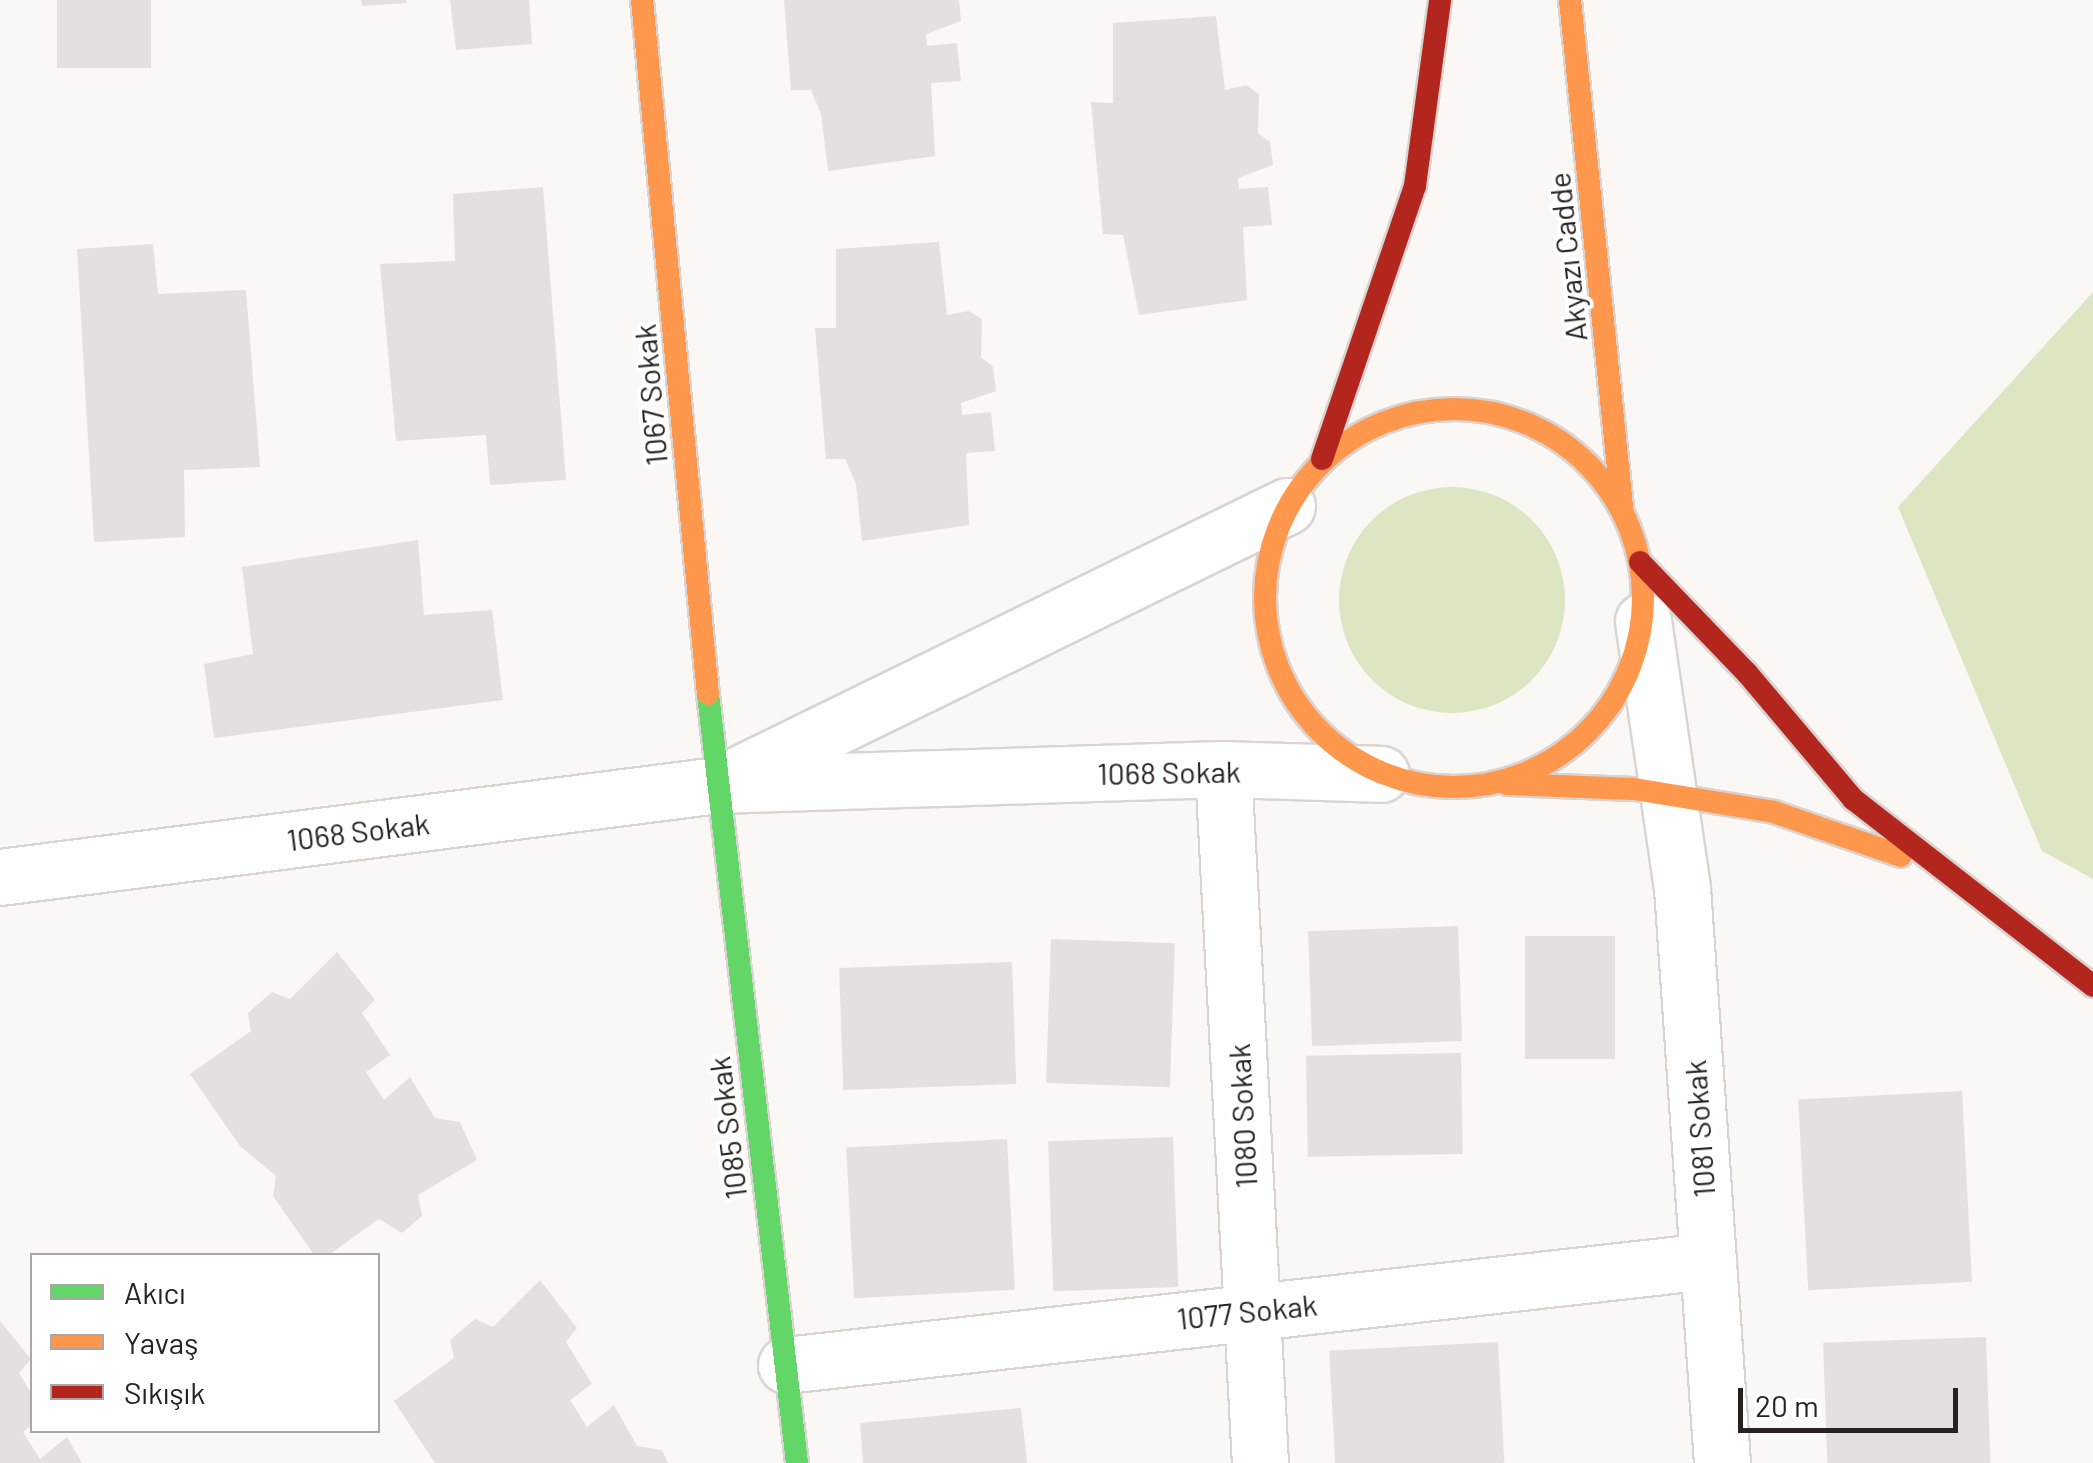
<!DOCTYPE html>
<meta charset="utf-8">
<style>
body{margin:0}
#map{position:relative;width:2093px;height:1463px;overflow:hidden;background:#fbf7f5;font-family:Barlow,sans-serif}
div>[style]{position:absolute}
.green>*{inset:0;background:#dce6c2}
.round{border-radius:50%}
.building>*{inset:0;background:#e5dfdd;transform-origin:0 0}
.roads{filter:drop-shadow(2px 0 #d9d4d1) drop-shadow(-2px 0 #d9d4d1) drop-shadow(0 2px #d9d4d1) drop-shadow(0 -2px #d9d4d1)}
.street>*{height:55px;margin:-27.5px;padding:0 27.5px;transform-origin:27.5px;border-radius:27.5px;background:#fefefe}
.fast>*{height:22px;margin:-11px;padding:0 11px;transform-origin:11px;border-radius:11px;background:#63d668}
.slow>*{height:22px;margin:-11px;padding:0 11px;transform-origin:11px;border-radius:11px;background:#ff974d}
.slow>.ring{margin:-11px;padding:0;box-sizing:content-box;background:none;border:22px solid #ff974d;border-radius:50%}
.jam>*{height:22px;margin:-11px;padding:0 11px;transform-origin:11px;border-radius:11px;background:#b3261e}
span{translate:-50% -50%;white-space:nowrap;text-align:center;line-height:1.15;-webkit-text-stroke:8px #fff;paint-order:stroke}
.street-label{font-size:30px;color:#28211d}
.legend{position:absolute;left:30px;top:1253px;width:350px;height:180px;box-sizing:border-box;background:#fff;border:2px solid #a9a6a5;margin:0;padding:12px 18px;list-style:none;font-size:30px;color:#28211d}
.legend li{display:flex;align-items:center;gap:20px;height:50px}
.legend b{width:50px;border:2px solid #a9a6a5}
.scale{position:absolute;left:1738px;top:1388px;width:220px;height:45px;box-sizing:border-box;border:5px solid #28211d;border-top:0;padding-left:12px;font-size:30px;line-height:35px;white-space:nowrap;color:#28211d;-webkit-text-stroke:8px #fff;paint-order:stroke}
</style>
<div id="map">
<div class="green">
<div style="clip-path:polygon(2093px 292px,2093px 879px,2042px 851px,1898px 507px)"></div>
<div class="round" style="left:1339px;top:487px;width:226px;height:226px"></div>
</div>
<div class="building">
<div style="left:57px;top:0;width:94px;height:68px"></div>
<div style="clip-path:polygon(361px 0,406px 0,406px 3px,362px 6px)"></div>
<div style="clip-path:polygon(450px 0,529px 0,532px 44px,456px 50px)"></div>
<div style="clip-path:polygon(784px 0,959px 0,961px 21px,926px 34px,927px 46px,957px 43px,961px 81px,931px 83px,935px 156px,828px 171px,821px 114px,811px 90px,791px 90px)"></div>
<div style="clip-path:polygon(1216px 16px,1225px 90px,1246px 85px,1259px 94px,1258px 133px,1270px 142px,1273px 165px,1238px 178px,1239px 189px,1268px 187px,1272px 225px,1243px 227px,1247px 300px,1139px 315px,1123px 235px,1103px 234px,1091px 102px,1113px 103px,1113px 23px)"></div>
<div style="clip-path:polygon(543px 187px,566px 480px,490px 485px,486px 435px,396px 441px,380px 264px,455px 261px,453px 194px)"></div>
<div style="clip-path:polygon(939px 242px,947px 315px,969px 311px,982px 319px,981px 357px,993px 367px,996px 391px,961px 403px,962px 415px,991px 412px,995px 451px,966px 453px,969px 525px,862px 541px,856px 484px,845px 459px,826px 459px,815px 328px,836px 328px,836px 249px)"></div>
<div style="clip-path:polygon(153px 244px,158px 294px,246px 290px,260px 467px,184px 470px,185px 537px,94px 542px,77px 249px)"></div>
<div style="clip-path:polygon(418px 540px,424px 615px,492px 610px,503px 700px,214px 738px,204px 664px,253px 654px,242px 567px)"></div>
<div style="left:1458px;top:926px;width:115px;height:150px;rotate:88deg"></div>
<div style="left:1615px;top:936px;width:123px;height:90px;rotate:90deg"></div>
<div style="left:1051px;top:939px;width:124px;height:144px;rotate:2deg"></div>
<div style="clip-path:polygon(337px 952px,375px 1000px,362px 1013px,390px 1055px,366px 1072px,384px 1100px,410px 1077px,435px 1118px,460px 1122px,477px 1160px,418px 1195px,422px 1216px,402px 1233px,379px 1219px,327px 1256px,315px 1256px,273px 1196px,276px 1176px,240px 1146px,190px 1074px,251px 1031px,248px 1013px,272px 992px,290px 999px)"></div>
<div style="left:1012px;top:962px;width:122px;height:173px;rotate:88deg"></div>
<div style="left:1461px;top:1053px;width:101px;height:155px;rotate:89deg"></div>
<div style="left:1962px;top:1091px;width:191px;height:164px;rotate:87deg"></div>
<div style="left:1173px;top:1137px;width:150px;height:125px;rotate:88deg"></div>
<div style="left:1007px;top:1139px;width:151px;height:161px;rotate:87deg"></div>
<div style="clip-path:polygon(540px 1280px,577px 1328px,566px 1342px,592px 1384px,570px 1400px,587px 1427px,614px 1405px,637px 1446px,662px 1450px,668px 1463px,435px 1463px,394px 1401px,454px 1358px,450px 1340px,475px 1319px,493px 1327px)"></div>
<div style="clip-path:polygon(0 1321px,31px 1359px,19px 1373px,32px 1394px,32px 1425px,23px 1432px,40px 1459px,67px 1437px,82px 1463px,0 1463px)"></div>
<div style="left:1986px;top:1337px;width:126px;height:163px;rotate:88deg"></div>
<div style="left:1498px;top:1342px;width:121px;height:169px;rotate:87deg"></div>
<div style="clip-path:polygon(1021px 1408px,1027px 1463px,863px 1463px,860px 1423px)"></div>
</div>
<div class="roads">
<div class="street">
<div style="left:1287px;top:506px;width:635px;rotate:153.92deg"></div>
<div style="left:717px;top:785px;width:506px;rotate:-1.81deg"></div>
<div style="left:1223px;top:769px;width:158px;rotate:1.8deg"></div>
<div style="left:1643px;top:621px;width:270px;rotate:81.7deg"></div>
<div style="left:1682px;top:888px;width:576px;rotate:86.02deg"></div>
<div style="left:1223px;top:769px;width:695px;rotate:86.95deg"></div>
<div style="left:0;top:877px;width:723px;rotate:-7.31deg"></div>
<div style="left:786px;top:1365px;width:928px;rotate:-6.44deg"></div>
</div>
<div class="fast">
<div style="left:708px;top:694px;width:774px;rotate:83.4deg"></div>
</div>
<div class="slow">
<div style="left:642px;top:0;width:697px;rotate:84.57deg"></div>
<div style="left:1570px;top:0;width:510px;rotate:84.14deg"></div>
<div class="ring" style="left:1265px;top:409px;width:356px;height:356px"></div>
<div style="left:1507px;top:784px;width:127px;rotate:2.3deg"></div>
<div style="left:1634px;top:789px;width:142px;rotate:9.3deg"></div>
<div style="left:1774px;top:812px;width:134px;rotate:19.1deg"></div>
</div>
<div class="jam">
<div style="left:1322px;top:459px;width:288px;rotate:-71.2deg"></div>
<div style="left:1415px;top:186px;width:188px;rotate:-82.3deg"></div>
<div style="left:1640px;top:562px;width:154px;rotate:46.1deg"></div>
<div style="left:1747px;top:673px;width:165px;rotate:49.9deg"></div>
<div style="left:1853px;top:799px;width:304px;rotate:37.9deg"></div>
</div>
</div>
<div class="street-label">
<span style="left:1567px;top:257px;rotate:-96deg">Akyazı Cadde</span>
<span style="left:650px;top:395px;rotate:-95deg">1067 Sokak</span>
<span style="left:1169px;top:772px;rotate:-1deg">1068 Sokak</span>
<span style="left:358px;top:831px;rotate:-7deg">1068 Sokak</span>
<span style="left:1242px;top:1116px;rotate:-93deg">1080 Sokak</span>
<span style="left:727px;top:1128px;rotate:-97deg">1085 Sokak</span>
<span style="left:1699px;top:1129px;rotate:-94deg">1081 Sokak</span>
<span style="left:1247px;top:1311px;rotate:-6deg">1077 Sokak</span>
</div>
<ul class="legend">
<li><b style="height:12px;background:#63d668"></b>Akıcı</li>
<li><b style="height:12px;background:#ff974d"></b>Yavaş</li>
<li><b style="height:12px;background:#b3261e"></b>Sıkışık</li>
</ul>
<div class="scale">20 m</div>
</div>
